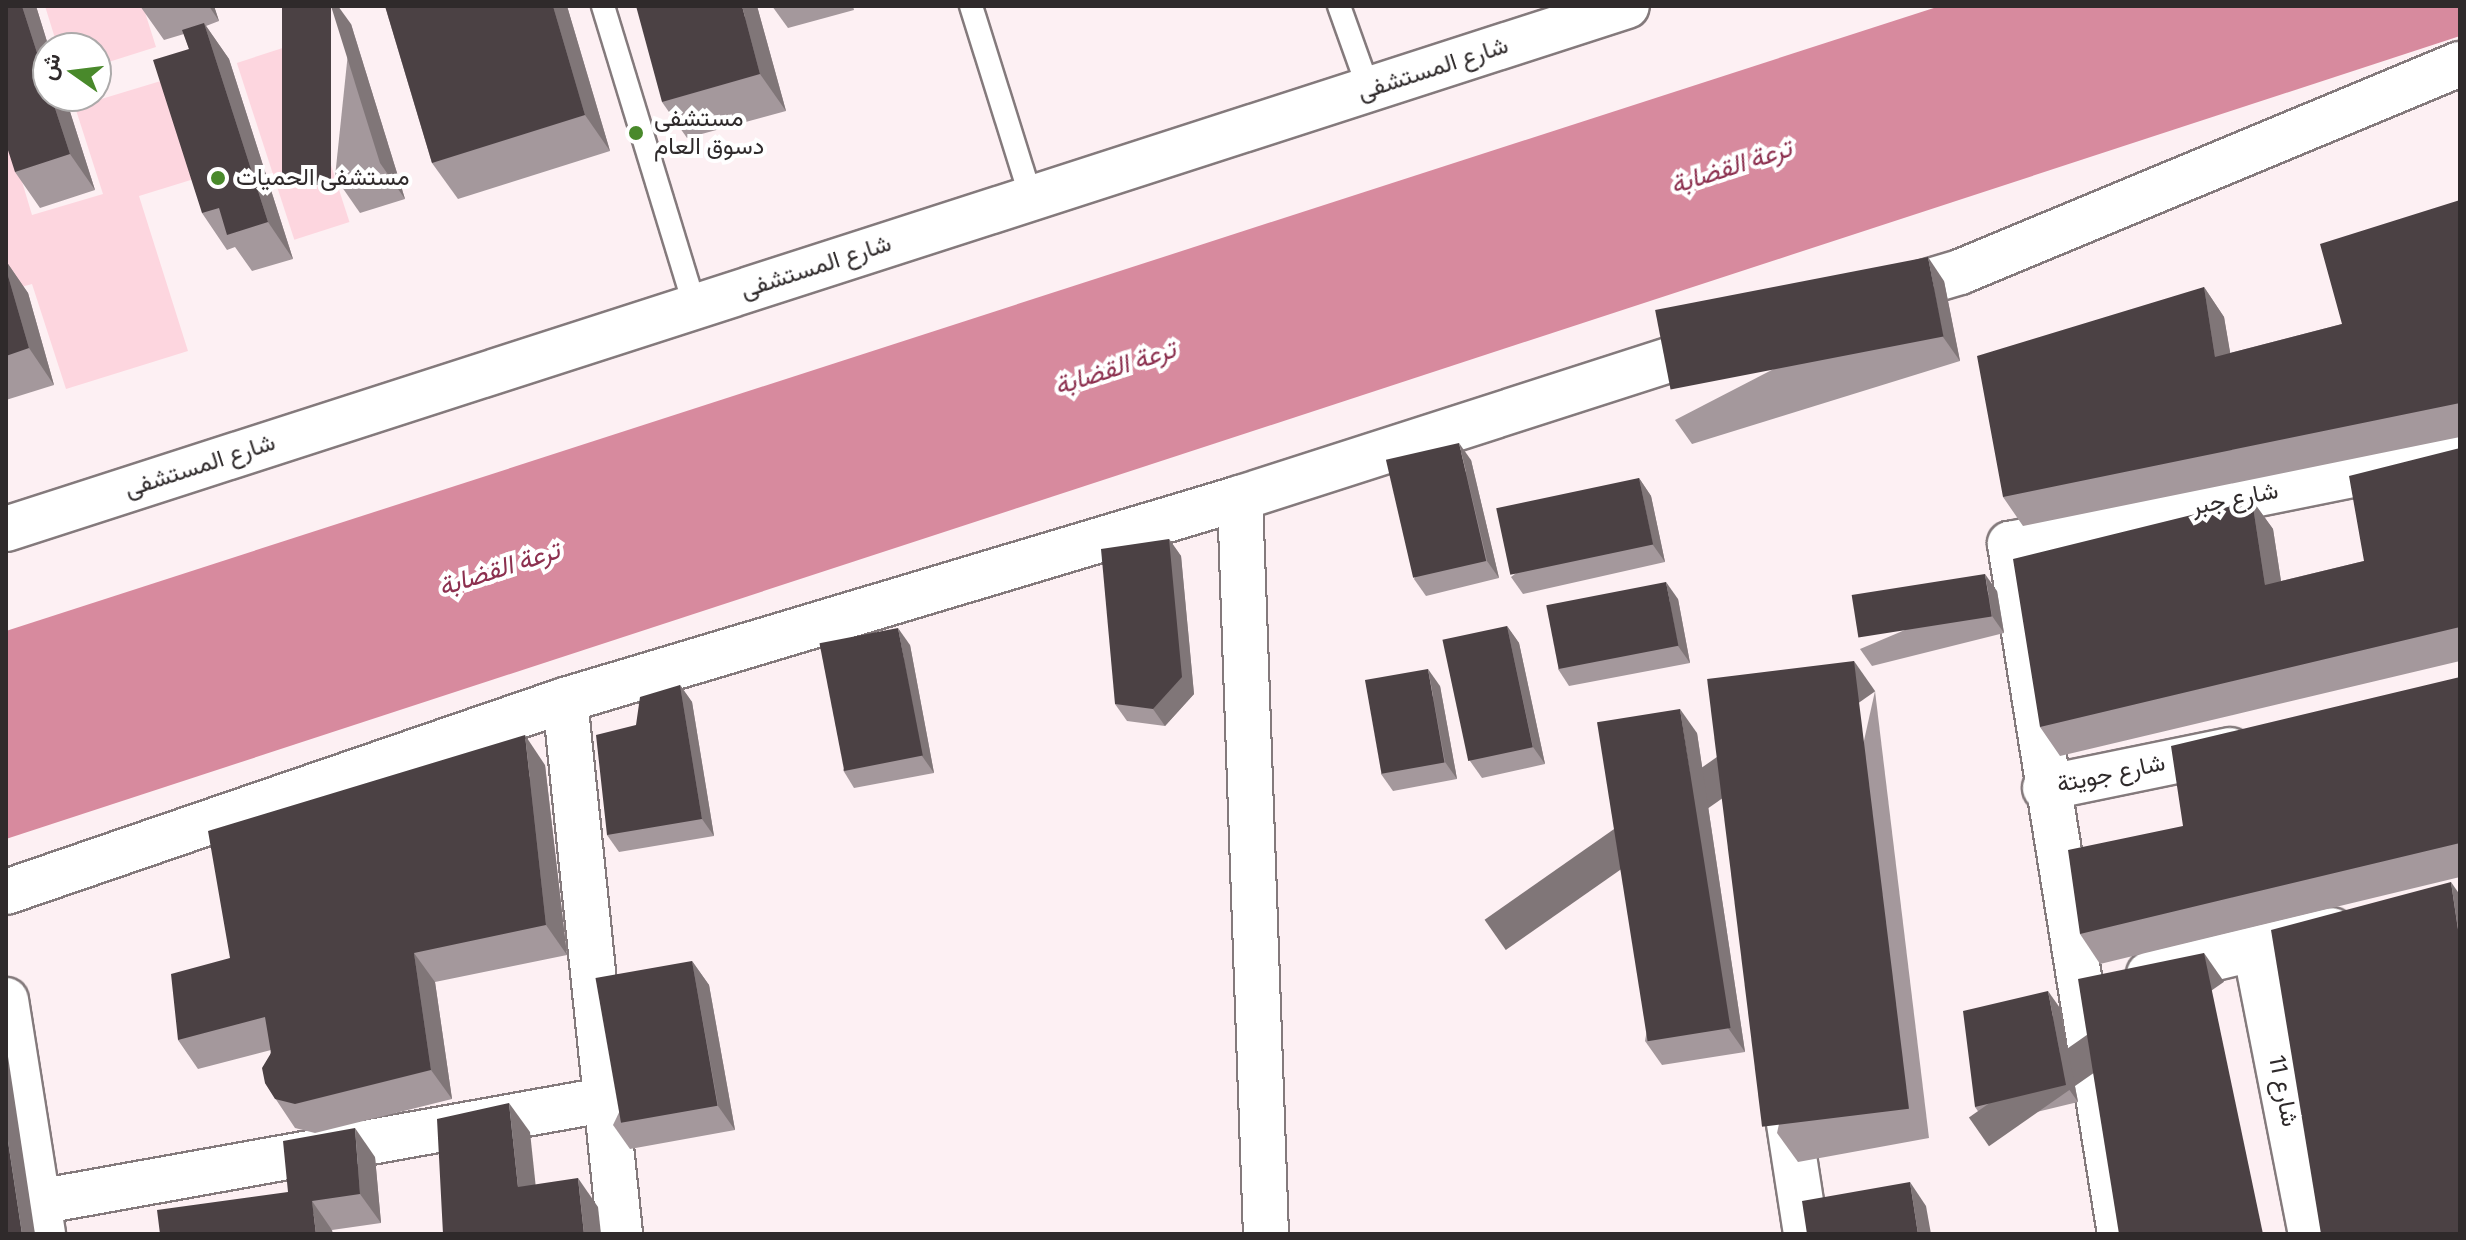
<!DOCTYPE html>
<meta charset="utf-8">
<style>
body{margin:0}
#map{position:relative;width:2466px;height:1240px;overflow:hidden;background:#fdf0f3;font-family:"Fira Sans Condensed",Vazirmatn,sans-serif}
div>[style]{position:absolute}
.green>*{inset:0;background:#fdd6df;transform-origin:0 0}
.water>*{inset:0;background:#d78a9e}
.roads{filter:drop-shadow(2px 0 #847a7c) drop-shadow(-2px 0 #847a7c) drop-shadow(0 2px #847a7c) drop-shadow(0 -2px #847a7c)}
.lane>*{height:22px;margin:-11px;padding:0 11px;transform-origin:11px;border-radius:11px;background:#fff}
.street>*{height:44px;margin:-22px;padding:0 22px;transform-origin:22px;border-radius:22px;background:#fff}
.secondary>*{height:44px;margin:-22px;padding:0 22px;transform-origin:22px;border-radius:22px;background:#fff}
.wall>*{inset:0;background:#a4989c}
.shaded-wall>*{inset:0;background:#807678;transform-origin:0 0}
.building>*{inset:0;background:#4b4144;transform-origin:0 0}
.dots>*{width:22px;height:22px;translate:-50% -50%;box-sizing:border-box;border:4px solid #fff;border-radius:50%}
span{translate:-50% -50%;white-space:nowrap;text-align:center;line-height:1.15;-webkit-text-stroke:8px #fff;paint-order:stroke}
.street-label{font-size:24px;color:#2f2a2b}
.poi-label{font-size:24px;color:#2f2a2b}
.left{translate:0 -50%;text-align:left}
.water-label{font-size:26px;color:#8c304f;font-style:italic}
.frame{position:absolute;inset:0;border:8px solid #2f2a2b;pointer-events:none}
.north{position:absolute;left:32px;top:32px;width:80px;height:80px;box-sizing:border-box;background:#fff;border:2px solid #acaaaa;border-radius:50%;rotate:284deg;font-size:22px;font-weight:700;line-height:32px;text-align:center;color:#2f2a2b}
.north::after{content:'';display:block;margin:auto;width:28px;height:36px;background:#49892b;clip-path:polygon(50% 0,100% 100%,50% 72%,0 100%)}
</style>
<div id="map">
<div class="green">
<div style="clip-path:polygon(45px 6px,143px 6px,156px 47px,96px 66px,96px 48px,58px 48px)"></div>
<div style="left:292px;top:45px;width:186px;height:58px;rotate:72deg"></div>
<div style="clip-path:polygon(164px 80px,194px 179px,139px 196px,188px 351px,66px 389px,32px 284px,6px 291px,6px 128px,32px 215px,103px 194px,75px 107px)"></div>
</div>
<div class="water">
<div style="clip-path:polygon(1940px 6px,2460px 6px,2460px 36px,6px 839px,6px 631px)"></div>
</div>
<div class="roads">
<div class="lane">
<div style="left:603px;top:6px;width:314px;rotate:73deg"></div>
<div style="left:971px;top:6px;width:201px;rotate:72.6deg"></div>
<div style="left:1339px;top:6px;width:89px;rotate:70.3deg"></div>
</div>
<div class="street">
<div style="left:1883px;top:295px;width:80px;rotate:-16.6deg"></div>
<div style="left:1960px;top:272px;width:542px;rotate:-22.59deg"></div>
<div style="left:1240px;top:498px;width:736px;rotate:87.98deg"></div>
<div style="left:565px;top:700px;width:537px;rotate:84.12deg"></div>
<div style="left:2045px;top:788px;width:189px;rotate:-11.6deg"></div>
<div style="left:6px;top:892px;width:591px;rotate:-18.96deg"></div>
<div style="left:565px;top:700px;width:705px;rotate:-16.66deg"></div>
<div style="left:1240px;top:498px;width:506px;rotate:-17.83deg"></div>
<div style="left:2255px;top:949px;width:290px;rotate:78.9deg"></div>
<div style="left:2149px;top:974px;width:188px;rotate:-13.5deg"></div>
<div style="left:6px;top:1000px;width:237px;rotate:81deg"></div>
<div style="left:1785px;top:1098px;width:138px;rotate:81.2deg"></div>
<div style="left:38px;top:1202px;width:580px;rotate:-10.23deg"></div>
<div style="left:2120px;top:1234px;width:699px;rotate:-99.06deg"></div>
<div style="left:2010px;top:544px;width:459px;rotate:-11.4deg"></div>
</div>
<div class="secondary">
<div style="left:6px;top:529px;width:1703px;rotate:-17.88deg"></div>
</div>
</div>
<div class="wall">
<div style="clip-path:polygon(6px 6px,36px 6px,49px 48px,48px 96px,65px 96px,95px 190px,40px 208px,15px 172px)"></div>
<div style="clip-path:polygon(140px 6px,214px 6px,219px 21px,206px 26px,229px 59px,293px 259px,252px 271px,235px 247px,227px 250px,202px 213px,189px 49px,184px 34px,164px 40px)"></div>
<div style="clip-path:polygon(385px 6px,567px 6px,610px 151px,458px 199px,432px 163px)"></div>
<div style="clip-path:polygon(757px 6px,786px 111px,687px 138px,662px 102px)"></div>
<div style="clip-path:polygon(772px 6px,853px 6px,854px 10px,788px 28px)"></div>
<div style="clip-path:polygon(351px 24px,405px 199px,360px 213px,335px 177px)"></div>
<div style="clip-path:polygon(2460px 200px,2460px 437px,2023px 526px,2003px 497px,2204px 287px,2224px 317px,2230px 353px,2342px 324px)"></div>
<div style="clip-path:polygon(6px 261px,28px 293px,54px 385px,6px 400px)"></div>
<div style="clip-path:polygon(1944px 281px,1960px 361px,1692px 444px,1675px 420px)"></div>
<div style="clip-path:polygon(2460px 448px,2460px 661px,2060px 756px,2040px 727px,2252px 500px,2273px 529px,2281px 581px,2364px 561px)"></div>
<div style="clip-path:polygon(1471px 460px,1499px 578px,1426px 596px,1414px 579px)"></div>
<div style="clip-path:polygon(1639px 478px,1651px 496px,1665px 562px,1523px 594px,1511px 577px)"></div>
<div style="clip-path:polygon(1169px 539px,1181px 556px,1194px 694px,1165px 726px,1127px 721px,1115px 704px)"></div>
<div style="clip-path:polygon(1997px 591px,2004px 633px,1872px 666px,1860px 649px)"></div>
<div style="clip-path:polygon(1678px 599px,1690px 663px,1569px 686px,1558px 669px)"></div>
<div style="clip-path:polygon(1507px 626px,1519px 643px,1545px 764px,1482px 778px,1470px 761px)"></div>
<div style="clip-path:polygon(910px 645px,934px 773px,854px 788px,843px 770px)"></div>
<div style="clip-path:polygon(2460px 677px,2460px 877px,2100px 964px,2080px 934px,2183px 826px)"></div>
<div style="clip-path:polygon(680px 685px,692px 702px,714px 836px,619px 852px,607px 835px,636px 725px)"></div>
<div style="clip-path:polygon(1440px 686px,1457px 779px,1393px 791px,1381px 774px)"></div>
<div style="clip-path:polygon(1875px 691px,1929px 1138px,1798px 1162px,1777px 1133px)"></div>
<div style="clip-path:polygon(1697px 733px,1745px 1052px,1662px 1065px,1645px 1041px)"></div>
<div style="clip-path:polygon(545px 765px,567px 955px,435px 982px,452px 1099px,315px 1133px,295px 1128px,265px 1083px,271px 1050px,198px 1069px,178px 1040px)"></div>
<div style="clip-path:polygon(692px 961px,709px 985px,735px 1130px,630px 1149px,613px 1125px)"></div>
<div style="clip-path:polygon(2060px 1008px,2078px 1102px,1987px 1124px,1975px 1107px)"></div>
<div style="clip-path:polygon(375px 1157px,381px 1223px,332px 1230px,288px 1192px)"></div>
</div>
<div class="shaded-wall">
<div style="clip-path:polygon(22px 6px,36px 6px,49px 48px,48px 48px,48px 87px)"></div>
<div style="clip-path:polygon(209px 6px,214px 6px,219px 21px)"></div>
<div style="clip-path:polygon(331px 6px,338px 6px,351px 24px,405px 199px,380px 163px)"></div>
<div style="clip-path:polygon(553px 6px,567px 6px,610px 151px,585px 115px)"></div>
<div style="clip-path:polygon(742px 6px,757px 6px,786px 111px,760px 74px)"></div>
<div style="clip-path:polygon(204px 23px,229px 59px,293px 259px,268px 222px)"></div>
<div style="clip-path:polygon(51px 96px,65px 96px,95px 190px,70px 154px)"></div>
<div style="clip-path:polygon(1928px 257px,1944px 281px,1960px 361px,1943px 337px)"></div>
<div style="clip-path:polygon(6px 261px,28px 293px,54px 385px,29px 348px,6px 269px)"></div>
<div style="clip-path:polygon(2204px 287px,2224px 317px,2236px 386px,2215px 357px)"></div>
<div style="clip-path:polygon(1459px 443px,1471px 460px,1499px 578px,1487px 561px)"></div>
<div style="clip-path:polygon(1639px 478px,1651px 496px,1665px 562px,1653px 545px)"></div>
<div style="clip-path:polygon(2252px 500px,2273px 529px,2286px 614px,2265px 585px)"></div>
<div style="clip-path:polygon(1169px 539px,1181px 556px,1194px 694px,1165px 726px,1153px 709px)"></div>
<div style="clip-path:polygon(1985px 574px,1997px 591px,2004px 633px,1992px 616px)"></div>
<div style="clip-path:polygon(1666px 582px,1678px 599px,1690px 663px,1678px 646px)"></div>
<div style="clip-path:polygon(1507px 626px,1519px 643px,1545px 764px,1533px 747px)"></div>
<div style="clip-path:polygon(898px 628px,910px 645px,934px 773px,922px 756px)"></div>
<div style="left:1854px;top:661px;width:37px;height:451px;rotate:55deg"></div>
<div style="clip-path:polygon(1428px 669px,1440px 686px,1457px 779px,1445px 762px)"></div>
<div style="clip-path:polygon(680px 685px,692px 702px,714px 836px,702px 819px)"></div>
<div style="clip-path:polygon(1680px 709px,1697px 733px,1745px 1052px,1728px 1028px)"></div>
<div style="clip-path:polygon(525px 735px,545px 765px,567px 955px,546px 925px)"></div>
<div style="clip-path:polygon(2451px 882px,2460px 895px,2460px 943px)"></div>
<div style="clip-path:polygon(414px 953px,435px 982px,452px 1099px,431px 1070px)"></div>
<div style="left:2204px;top:953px;width:35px;height:287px;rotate:55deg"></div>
<div style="clip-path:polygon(692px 961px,709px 985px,735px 1130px,718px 1106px)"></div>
<div style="clip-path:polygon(2048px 991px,2060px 1008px,2078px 1102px,2066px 1085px)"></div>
<div style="clip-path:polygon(6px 1048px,7px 1050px,35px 1234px,22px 1234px,6px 1128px)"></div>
<div style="clip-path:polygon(509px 1103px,530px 1132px,539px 1217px,518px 1187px)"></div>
<div style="clip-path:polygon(355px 1128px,375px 1157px,381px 1223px,360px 1194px)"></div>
<div style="clip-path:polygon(578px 1178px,598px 1207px,601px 1234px,584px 1234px)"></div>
<div style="clip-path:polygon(1910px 1182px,1926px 1206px,1931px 1234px,1918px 1234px)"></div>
<div style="clip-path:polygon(312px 1201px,332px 1230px,333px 1234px,316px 1234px)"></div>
</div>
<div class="building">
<div style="clip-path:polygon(6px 6px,22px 6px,48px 87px,48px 96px,51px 96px,70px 154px,15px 172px,6px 144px)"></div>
<div style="left:282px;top:6px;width:49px;height:179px"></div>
<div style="clip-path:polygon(385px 6px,553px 6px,585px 115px,432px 163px)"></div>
<div style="clip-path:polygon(636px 6px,742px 6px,760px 74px,662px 102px)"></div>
<div style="clip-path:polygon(204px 23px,268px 222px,227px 235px,219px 208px,202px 213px,153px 60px,189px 49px,182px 30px)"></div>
<div style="clip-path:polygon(2460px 200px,2460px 403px,2003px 497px,1977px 356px,2204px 287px,2215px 357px,2342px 324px,2320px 244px)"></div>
<div style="left:1928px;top:257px;width:81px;height:278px;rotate:79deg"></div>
<div style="clip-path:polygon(6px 269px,29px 348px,6px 356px)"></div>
<div style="left:1459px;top:443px;width:121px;height:75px;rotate:77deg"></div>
<div style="clip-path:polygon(2460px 448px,2460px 627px,2040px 727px,2013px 559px,2252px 500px,2265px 585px,2364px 561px,2349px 476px)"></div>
<div style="left:1639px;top:478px;width:68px;height:146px;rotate:78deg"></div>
<div style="clip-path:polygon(1169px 539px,1182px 677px,1153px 709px,1115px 704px,1101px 549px)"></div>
<div style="left:1985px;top:574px;width:43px;height:135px;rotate:81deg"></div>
<div style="left:1666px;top:582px;width:65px;height:122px;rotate:79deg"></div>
<div style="left:1507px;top:626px;width:124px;height:66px;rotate:78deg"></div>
<div style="left:898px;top:628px;width:130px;height:80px;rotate:79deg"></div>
<div style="left:1854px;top:661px;width:451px;height:148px;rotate:83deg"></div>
<div style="left:1428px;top:669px;width:95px;height:64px;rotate:80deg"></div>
<div style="clip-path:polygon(2460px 677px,2460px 843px,2080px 934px,2068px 850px,2183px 826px,2171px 746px)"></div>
<div style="clip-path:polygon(680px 685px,702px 819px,607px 835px,596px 735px,636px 725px,640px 697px)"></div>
<div style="left:1680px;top:709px;width:323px;height:84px;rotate:81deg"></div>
<div style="clip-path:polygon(525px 735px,546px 925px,414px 953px,431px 1070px,295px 1104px,275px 1099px,265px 1083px,262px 1068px,271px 1053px,265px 1017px,178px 1040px,171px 974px,230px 958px,208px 831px)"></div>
<div style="clip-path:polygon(2451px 882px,2460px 943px,2460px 1234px,2321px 1234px,2271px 930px)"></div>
<div style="clip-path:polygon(2204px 953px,2263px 1234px,2119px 1234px,2078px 979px)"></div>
<div style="left:692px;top:961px;width:147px;height:98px;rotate:80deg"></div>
<div style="clip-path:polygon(2048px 991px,2066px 1085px,1975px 1107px,1963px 1011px)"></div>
<div style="clip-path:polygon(509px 1103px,518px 1187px,578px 1178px,584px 1234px,443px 1234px,437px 1119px)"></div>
<div style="clip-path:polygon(6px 1128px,22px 1234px,6px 1234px)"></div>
<div style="clip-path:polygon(355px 1128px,360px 1194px,312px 1201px,316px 1234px,160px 1234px,157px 1210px,288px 1192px,283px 1141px)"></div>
<div style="clip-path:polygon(1910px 1182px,1918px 1234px,1807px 1234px,1802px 1201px)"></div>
</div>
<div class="dots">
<div style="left:636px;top:133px;background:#49892b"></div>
<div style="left:218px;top:178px;background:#49892b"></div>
</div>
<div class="street-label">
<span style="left:1433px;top:69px;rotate:-18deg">شارع المستشفى</span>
<span style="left:816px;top:267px;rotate:-18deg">شارع المستشفى</span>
<span style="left:200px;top:466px;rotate:-18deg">شارع المستشفى</span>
<span style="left:2235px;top:499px;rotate:-11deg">شارع جبر</span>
<span style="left:2111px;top:774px;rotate:-12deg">شارع جويتة</span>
<span style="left:2283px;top:1091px;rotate:79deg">شارع 11</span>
</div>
<div class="poi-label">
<span class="left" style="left:654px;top:133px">مستشفى<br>دسوق العام</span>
<span class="left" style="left:236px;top:178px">مستشفى الحميات</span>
</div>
<div class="water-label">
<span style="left:1731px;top:167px;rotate:-18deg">ترعة القضابة</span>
<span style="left:1115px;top:368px;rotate:-18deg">ترعة القضابة</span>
<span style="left:499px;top:569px;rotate:-18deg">ترعة القضابة</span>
</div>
<div class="frame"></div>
<div class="north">ش</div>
</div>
